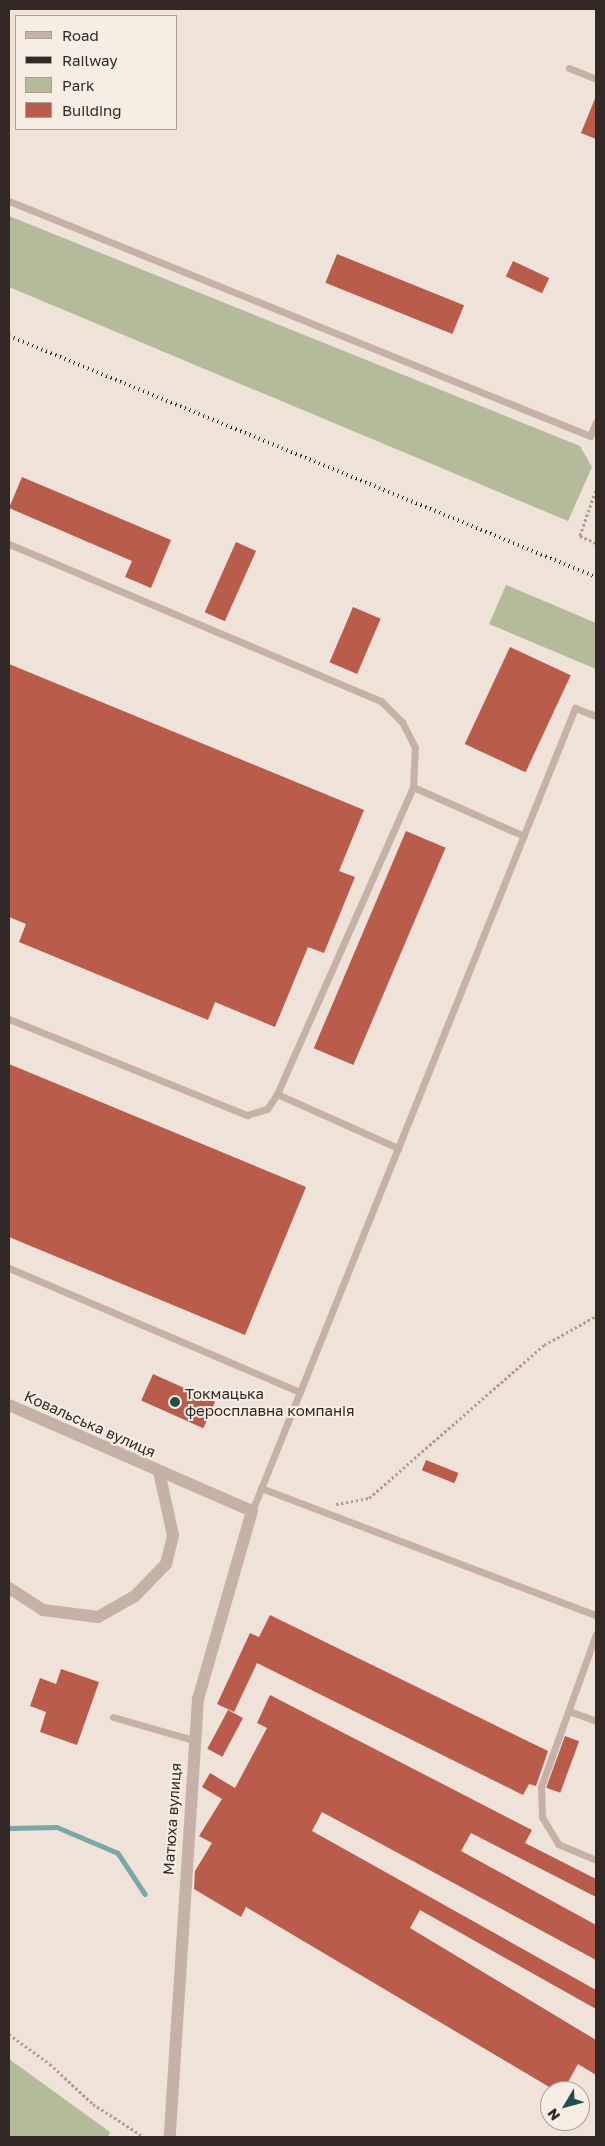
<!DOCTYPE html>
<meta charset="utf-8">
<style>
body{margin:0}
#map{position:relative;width:605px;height:2146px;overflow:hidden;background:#eee2d9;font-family:"Golos Text",sans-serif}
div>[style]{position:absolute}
.green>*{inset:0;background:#b3bb9b}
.stream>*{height:4.5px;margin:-2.25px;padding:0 2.25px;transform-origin:2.25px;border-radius:2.25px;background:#7ba8a6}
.building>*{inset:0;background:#b95c4c;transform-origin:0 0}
.path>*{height:2.5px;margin-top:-1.25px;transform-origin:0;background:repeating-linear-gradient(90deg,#b09c91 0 2.5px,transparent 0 5px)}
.service>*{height:7px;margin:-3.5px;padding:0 3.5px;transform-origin:3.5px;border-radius:3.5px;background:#c5b1a7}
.minor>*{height:12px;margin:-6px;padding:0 6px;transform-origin:6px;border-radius:6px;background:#c5b1a7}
.tertiary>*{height:12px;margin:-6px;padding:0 6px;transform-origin:6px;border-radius:6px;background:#c5b1a7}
.rail>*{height:4px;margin-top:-2px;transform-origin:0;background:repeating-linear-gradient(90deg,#322926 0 1px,transparent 0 5px)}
.dots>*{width:14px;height:14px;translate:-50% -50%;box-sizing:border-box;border:2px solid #f6ede5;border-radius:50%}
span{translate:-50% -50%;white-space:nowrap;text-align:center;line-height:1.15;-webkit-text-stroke:4px #f6ede5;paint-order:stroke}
.poi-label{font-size:15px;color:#322926}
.left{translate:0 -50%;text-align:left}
.street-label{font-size:15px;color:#322926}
.frame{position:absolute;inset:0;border:10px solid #322926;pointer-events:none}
.legend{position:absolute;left:15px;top:15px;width:162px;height:115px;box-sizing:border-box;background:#f6ede5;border:1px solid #a89f99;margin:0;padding:6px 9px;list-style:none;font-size:15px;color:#322926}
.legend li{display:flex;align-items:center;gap:10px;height:25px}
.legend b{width:25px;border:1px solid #a89f99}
.north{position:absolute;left:540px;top:2081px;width:50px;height:50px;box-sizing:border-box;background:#f6ede5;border:1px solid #a89f99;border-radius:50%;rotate:233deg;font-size:14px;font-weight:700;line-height:20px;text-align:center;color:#322926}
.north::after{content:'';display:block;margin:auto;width:18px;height:22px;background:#214f4d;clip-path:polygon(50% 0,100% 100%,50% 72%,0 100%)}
</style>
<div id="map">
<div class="green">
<div style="clip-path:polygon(9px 216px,580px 446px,592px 467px,568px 521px,9px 287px)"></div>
<div style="clip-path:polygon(506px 585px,596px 623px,596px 669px,489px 624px)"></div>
<div style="clip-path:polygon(9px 2059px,110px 2132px,108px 2137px,9px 2137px)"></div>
</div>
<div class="stream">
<div style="left:9px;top:1828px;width:48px;rotate:-1.2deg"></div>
<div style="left:57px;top:1827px;width:66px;rotate:23.1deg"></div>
<div style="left:118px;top:1853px;width:49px;rotate:56.6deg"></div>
</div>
<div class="building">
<div style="clip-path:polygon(596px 96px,596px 139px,581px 133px)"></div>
<div style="left:337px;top:254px;width:137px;height:31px;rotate:22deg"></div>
<div style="left:513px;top:261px;width:40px;height:17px;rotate:25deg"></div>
<div style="clip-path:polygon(22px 477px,171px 540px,151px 588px,125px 577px,132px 561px,9px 508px)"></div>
<div style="left:236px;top:542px;width:22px;height:77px;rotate:24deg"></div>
<div style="left:353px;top:607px;width:30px;height:60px;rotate:23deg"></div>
<div style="left:510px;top:647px;width:67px;height:107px;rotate:25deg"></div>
<div style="clip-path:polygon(9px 664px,364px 810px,339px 871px,355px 877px,324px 953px,308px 947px,275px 1027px,215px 1002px,208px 1020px,19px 942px,26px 924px,9px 917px)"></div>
<div style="left:406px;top:831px;width:43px;height:236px;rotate:23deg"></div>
<div style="clip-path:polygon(9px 1064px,306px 1187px,245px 1335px,9px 1237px)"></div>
<div style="left:153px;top:1374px;width:68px;height:29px;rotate:24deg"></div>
<div style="left:426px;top:1460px;width:35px;height:11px;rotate:22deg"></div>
<div style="clip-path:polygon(270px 1615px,548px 1751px,536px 1786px,529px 1784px,523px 1795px,257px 1663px,234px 1712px,217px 1704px,250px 1633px,259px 1637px)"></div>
<div style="clip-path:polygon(61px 1669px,99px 1682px,77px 1745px,40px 1732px,46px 1712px,30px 1706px,40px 1678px,56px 1684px)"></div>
<div style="clip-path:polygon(270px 1695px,532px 1830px,525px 1843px,596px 1879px,596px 1897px,471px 1833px,461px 1851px,596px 1925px,596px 1960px,322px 1812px,312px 1831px,596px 1990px,596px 2009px,420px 1910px,410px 1928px,596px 2040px,596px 2075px,578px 2064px,563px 2091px,556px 2091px,246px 1907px,241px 1917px,194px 1889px,195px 1871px,212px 1843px,199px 1836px,222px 1799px,202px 1787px,210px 1773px,235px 1788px,267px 1728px,257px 1723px)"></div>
<div style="left:228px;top:1710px;width:17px;height:44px;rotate:28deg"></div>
<div style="left:565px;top:1736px;width:15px;height:55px;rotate:20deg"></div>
</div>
<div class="path">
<div style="left:596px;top:491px;width:48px;rotate:109.6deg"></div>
<div style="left:580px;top:536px;width:17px;rotate:24deg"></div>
<div style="left:336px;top:1504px;width:34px;rotate:-10deg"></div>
<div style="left:369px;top:1498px;width:232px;rotate:-41.2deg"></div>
<div style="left:544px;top:1345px;width:60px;rotate:-29.1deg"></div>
<div style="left:9px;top:2034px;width:51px;rotate:36.2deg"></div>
<div style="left:50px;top:2064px;width:59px;rotate:42.9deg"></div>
<div style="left:93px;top:2104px;width:61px;rotate:32.9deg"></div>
</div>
<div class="service">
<div style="left:569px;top:68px;width:29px;rotate:22deg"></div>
<div style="left:9px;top:201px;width:627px;rotate:22.02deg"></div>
<div style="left:590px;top:436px;width:15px;rotate:-67deg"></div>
<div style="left:9px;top:544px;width:404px;rotate:22.9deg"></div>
<div style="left:381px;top:701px;width:30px;rotate:45deg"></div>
<div style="left:402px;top:722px;width:28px;rotate:63deg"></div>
<div style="left:415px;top:747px;width:40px;rotate:92.9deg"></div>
<div style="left:413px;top:787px;width:121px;rotate:23.8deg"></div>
<div style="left:9px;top:1019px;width:257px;rotate:22deg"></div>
<div style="left:247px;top:1115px;width:21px;rotate:-17deg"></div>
<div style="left:267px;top:1109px;width:18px;rotate:-56deg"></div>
<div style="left:277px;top:1094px;width:133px;rotate:24.1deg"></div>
<div style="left:277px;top:1094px;width:336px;rotate:-66.1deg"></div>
<div style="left:9px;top:1268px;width:316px;rotate:23.1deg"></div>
<div style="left:261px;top:1488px;width:358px;rotate:20.8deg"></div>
<div style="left:252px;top:1511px;width:866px;rotate:-68.09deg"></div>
<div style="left:575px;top:708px;width:22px;rotate:21deg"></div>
<div style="left:596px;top:1634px;width:163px;rotate:109.8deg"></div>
<div style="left:541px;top:1787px;width:30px;rotate:88deg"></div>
<div style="left:542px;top:1817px;width:31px;rotate:59deg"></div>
<div style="left:558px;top:1844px;width:41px;rotate:22.8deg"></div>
<div style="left:569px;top:1711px;width:29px;rotate:20deg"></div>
<div style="left:113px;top:1717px;width:84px;rotate:15.9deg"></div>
</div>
<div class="minor">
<div style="left:9px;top:1588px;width:40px;rotate:32.9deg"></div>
<div style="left:43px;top:1610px;width:55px;rotate:7.3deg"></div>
<div style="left:98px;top:1617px;width:43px;rotate:-29.6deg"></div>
<div style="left:135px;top:1596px;width:45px;rotate:-45.9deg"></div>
<div style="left:166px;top:1564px;width:30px;rotate:-76deg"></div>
<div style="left:173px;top:1535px;width:65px;rotate:-102.5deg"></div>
</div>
<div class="tertiary">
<div style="left:9px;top:1405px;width:265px;rotate:23.6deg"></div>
<div style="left:252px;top:1511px;width:196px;rotate:106deg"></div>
<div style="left:198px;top:1699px;width:439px;rotate:93.7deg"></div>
</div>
<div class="rail">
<div style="left:9px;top:336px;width:635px;rotate:22.32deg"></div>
</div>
<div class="dots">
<div style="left:175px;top:1402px;background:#214f4d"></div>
</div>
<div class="poi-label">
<span class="left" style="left:185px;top:1402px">Токмацька<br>феросплавна компанія</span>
</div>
<div class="street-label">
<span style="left:90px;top:1424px;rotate:24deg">Ковальська вулиця</span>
<span style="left:172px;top:1819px;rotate:-86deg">Матюха вулиця</span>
</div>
<div class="frame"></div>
<ul class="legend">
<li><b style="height:6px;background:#c5b1a7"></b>Road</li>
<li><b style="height:6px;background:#322926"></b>Railway</li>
<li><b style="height:14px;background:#b3bb9b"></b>Park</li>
<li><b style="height:14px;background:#b95c4c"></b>Building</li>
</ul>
<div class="north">N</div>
</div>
